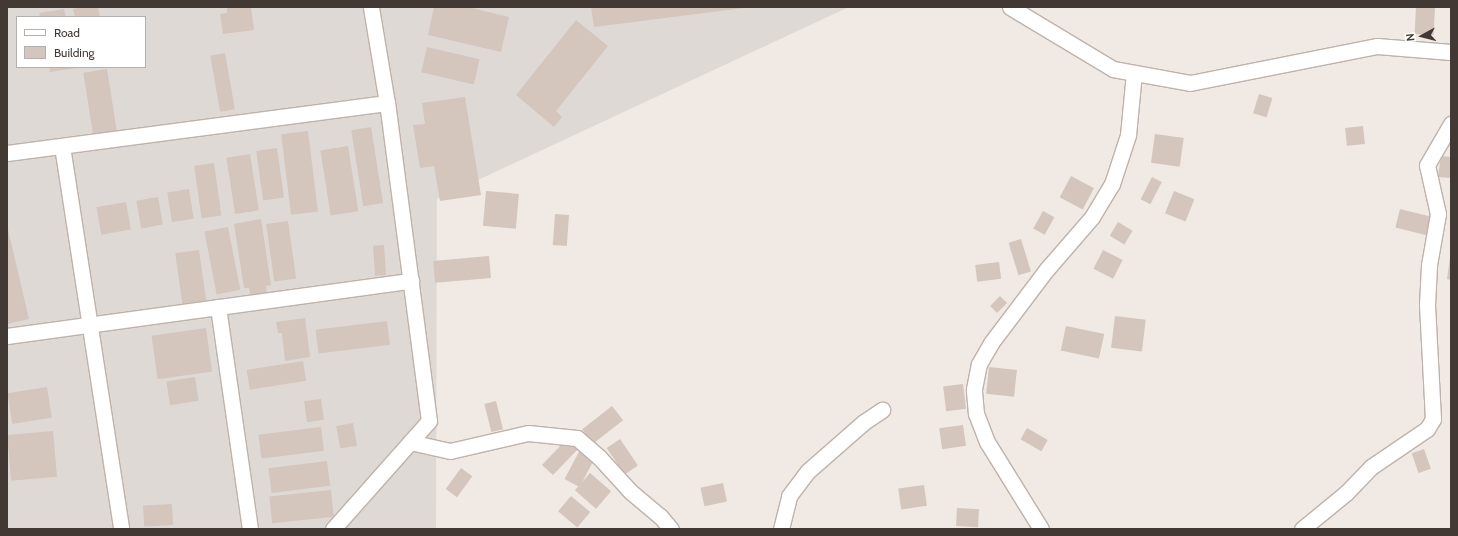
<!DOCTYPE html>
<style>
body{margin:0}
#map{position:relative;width:1458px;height:536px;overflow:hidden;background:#f0e9e4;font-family:Cabin,sans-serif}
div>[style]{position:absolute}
.industrial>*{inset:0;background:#dfd9d6}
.building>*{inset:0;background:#d4c5bd;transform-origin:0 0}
.roads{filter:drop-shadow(1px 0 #beb2aa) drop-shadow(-1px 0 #beb2aa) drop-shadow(0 1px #beb2aa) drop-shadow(0 -1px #beb2aa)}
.minor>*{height:15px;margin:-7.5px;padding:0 7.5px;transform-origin:7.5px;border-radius:7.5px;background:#fff}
span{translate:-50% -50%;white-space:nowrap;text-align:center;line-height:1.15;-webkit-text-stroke:3px #fff;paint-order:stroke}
.frame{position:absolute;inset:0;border:8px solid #423934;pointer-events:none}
.legend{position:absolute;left:16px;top:16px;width:130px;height:52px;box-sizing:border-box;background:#fff;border:1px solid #b3b0ae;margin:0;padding:5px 7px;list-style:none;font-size:12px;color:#423934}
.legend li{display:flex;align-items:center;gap:8px;height:20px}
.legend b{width:20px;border:1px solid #b3b0ae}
.north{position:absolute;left:1402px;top:16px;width:40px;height:40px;-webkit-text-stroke:3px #fff;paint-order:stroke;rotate:263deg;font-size:11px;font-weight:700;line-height:16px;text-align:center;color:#423934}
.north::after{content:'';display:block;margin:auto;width:14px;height:18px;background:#423934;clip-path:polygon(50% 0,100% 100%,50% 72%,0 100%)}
</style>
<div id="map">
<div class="industrial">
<div style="clip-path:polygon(evenodd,7px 7px,849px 7px,437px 199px,436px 529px,7px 529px,7px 7px,17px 17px,145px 17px,145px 67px,17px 67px,17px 17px)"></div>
</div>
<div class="building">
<div style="clip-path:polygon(82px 7px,98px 7px,100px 17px,75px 17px,73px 9px)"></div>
<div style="clip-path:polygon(227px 7px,251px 7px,254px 30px,223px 34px,220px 14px,227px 13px)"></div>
<div style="clip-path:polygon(434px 7px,468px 7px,509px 17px,501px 52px,428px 35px)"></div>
<div style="clip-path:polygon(591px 7px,744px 7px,744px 8px,594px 27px)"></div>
<div style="left:1416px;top:7px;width:19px;height:27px;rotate:3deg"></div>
<div style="clip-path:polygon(64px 9px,66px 17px,40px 17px,39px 13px)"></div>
<div style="clip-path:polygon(576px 20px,608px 46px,556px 111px,562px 117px,554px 127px,516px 95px)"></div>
<div style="left:427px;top:47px;width:54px;height:26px;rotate:13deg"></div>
<div style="left:225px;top:53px;width:57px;height:15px;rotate:80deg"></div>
<div style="clip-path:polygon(49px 67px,76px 67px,76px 68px,50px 72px)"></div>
<div style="left:107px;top:69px;width:67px;height:24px;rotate:81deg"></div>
<div style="left:1259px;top:94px;width:14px;height:20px;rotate:17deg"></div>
<div style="clip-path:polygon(465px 97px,481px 195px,440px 201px,434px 166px,420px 168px,413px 125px,425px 124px,422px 103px)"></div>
<div style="left:1363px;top:126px;width:18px;height:18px;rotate:84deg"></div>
<div style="left:371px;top:127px;width:77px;height:20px;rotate:81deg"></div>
<div style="left:308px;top:131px;width:81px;height:27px;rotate:83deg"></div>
<div style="left:1155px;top:134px;width:29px;height:29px;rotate:8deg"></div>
<div style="left:348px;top:146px;width:66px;height:28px;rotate:81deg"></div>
<div style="left:277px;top:148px;width:50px;height:21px;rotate:82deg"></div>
<div style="left:250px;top:154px;width:57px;height:24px;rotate:81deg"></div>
<div style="clip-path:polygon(1441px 156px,1451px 157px,1451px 178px,1438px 177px)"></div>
<div style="left:214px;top:163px;width:53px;height:20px;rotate:82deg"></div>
<div style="left:1071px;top:176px;width:26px;height:24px;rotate:28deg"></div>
<div style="left:1152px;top:177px;width:11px;height:25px;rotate:27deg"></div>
<div style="left:189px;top:189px;width:30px;height:22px;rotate:81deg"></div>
<div style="left:486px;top:191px;width:33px;height:35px;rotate:5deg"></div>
<div style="left:1174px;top:191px;width:22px;height:24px;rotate:22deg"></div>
<div style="left:158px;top:197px;width:28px;height:22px;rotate:80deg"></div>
<div style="left:126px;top:202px;width:28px;height:30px;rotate:80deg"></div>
<div style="left:1400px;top:209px;width:32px;height:19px;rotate:14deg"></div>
<div style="left:1043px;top:211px;width:13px;height:20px;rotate:29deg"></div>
<div style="left:555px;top:214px;width:14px;height:31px;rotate:4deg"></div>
<div style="clip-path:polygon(261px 219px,271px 285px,266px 286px,267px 295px,251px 297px,249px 288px,244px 288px,234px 224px)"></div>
<div style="left:288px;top:221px;width:58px;height:22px;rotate:82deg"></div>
<div style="left:1118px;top:222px;width:17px;height:16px;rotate:31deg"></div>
<div style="clip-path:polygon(7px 225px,29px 319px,7px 324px)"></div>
<div style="left:228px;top:227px;width:64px;height:24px;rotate:79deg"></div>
<div style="left:1021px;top:239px;width:34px;height:13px;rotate:73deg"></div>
<div style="left:384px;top:245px;width:30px;height:11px;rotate:86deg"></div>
<div style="left:199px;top:250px;width:55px;height:24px;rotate:82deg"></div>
<div style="left:1103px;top:250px;width:22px;height:21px;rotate:27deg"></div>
<div style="left:489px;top:256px;width:22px;height:56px;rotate:85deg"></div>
<div style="clip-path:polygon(1450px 258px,1451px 258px,1451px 280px,1447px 279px)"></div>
<div style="left:999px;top:262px;width:17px;height:24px;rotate:83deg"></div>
<div style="left:1000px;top:296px;width:10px;height:14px;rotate:45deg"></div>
<div style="left:1115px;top:316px;width:31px;height:32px;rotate:7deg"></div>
<div style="clip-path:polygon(305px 318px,310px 357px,285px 361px,282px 333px,278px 333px,276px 322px)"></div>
<div style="left:387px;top:321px;width:24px;height:72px;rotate:83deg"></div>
<div style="left:1066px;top:326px;width:39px;height:25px;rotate:12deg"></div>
<div style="left:206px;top:328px;width:44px;height:55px;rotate:82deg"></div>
<div style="left:303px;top:361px;width:20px;height:57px;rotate:81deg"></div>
<div style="left:989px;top:367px;width:28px;height:27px;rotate:6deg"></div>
<div style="left:195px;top:377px;width:24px;height:29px;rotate:81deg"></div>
<div style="left:963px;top:384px;width:25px;height:20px;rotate:83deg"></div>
<div style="left:47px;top:387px;width:31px;height:40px;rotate:81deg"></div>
<div style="left:321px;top:399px;width:21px;height:17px;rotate:82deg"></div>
<div style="left:496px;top:401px;width:29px;height:12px;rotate:76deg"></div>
<div style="left:612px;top:406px;width:18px;height:38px;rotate:52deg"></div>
<div style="left:353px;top:423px;width:23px;height:17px;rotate:80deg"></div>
<div style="left:963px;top:425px;width:21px;height:24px;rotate:82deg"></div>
<div style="left:321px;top:427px;width:24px;height:63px;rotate:83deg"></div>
<div style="left:1027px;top:428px;width:24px;height:13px;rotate:30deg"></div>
<div style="left:53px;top:431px;width:46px;height:46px;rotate:85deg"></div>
<div style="left:620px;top:439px;width:32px;height:16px;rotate:56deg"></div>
<div style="clip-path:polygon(572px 442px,578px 449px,553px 475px,542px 465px,563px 443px,568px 447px)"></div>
<div style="left:581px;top:448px;width:17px;height:35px;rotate:28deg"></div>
<div style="left:1424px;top:449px;width:21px;height:13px;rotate:71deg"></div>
<div style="left:327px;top:461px;width:25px;height:59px;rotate:83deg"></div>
<div style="left:461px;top:468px;width:14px;height:26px;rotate:36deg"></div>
<div style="left:590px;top:473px;width:28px;height:23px;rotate:41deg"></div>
<div style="left:723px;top:483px;width:19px;height:23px;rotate:78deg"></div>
<div style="left:924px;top:485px;width:21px;height:26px;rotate:82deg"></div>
<div style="left:331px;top:490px;width:27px;height:62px;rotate:84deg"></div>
<div style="left:571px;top:496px;width:25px;height:20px;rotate:40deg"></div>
<div style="left:172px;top:504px;width:21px;height:29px;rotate:87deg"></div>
<div style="left:957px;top:508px;width:22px;height:18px;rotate:3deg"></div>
</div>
<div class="roads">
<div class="minor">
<div style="left:1010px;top:7px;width:120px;rotate:31deg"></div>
<div style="left:1113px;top:69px;width:78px;rotate:10.3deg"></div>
<div style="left:1190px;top:83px;width:191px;rotate:-11.2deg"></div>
<div style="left:1377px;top:46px;width:74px;rotate:4.6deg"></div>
<div style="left:62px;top:146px;width:388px;rotate:81.2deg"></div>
<div style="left:7px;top:153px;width:383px;rotate:-7.5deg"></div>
<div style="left:387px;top:103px;width:97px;rotate:-99.5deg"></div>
<div style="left:218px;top:307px;width:224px;rotate:81.8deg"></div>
<div style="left:7px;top:336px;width:408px;rotate:-7.8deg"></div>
<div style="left:410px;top:442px;width:41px;rotate:12.7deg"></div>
<div style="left:450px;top:451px;width:80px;rotate:-13deg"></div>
<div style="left:528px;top:433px;width:49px;rotate:5.8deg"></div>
<div style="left:577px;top:438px;width:29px;rotate:41deg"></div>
<div style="left:599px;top:457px;width:47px;rotate:47.6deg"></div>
<div style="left:631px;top:492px;width:38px;rotate:40deg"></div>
<div style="left:660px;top:516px;width:17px;rotate:50deg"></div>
<div style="left:333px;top:529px;width:144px;rotate:-48.4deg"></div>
<div style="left:429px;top:421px;width:321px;rotate:-97.5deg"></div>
<div style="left:781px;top:529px;width:34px;rotate:-76deg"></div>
<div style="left:789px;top:496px;width:31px;rotate:-53deg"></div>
<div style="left:808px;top:471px;width:74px;rotate:-41.2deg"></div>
<div style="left:864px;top:422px;width:22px;rotate:-34deg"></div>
<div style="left:1041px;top:529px;width:102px;rotate:-121.8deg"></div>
<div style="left:987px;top:442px;width:30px;rotate:-111deg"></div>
<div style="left:976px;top:414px;width:25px;rotate:-95deg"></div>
<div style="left:974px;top:389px;width:25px;rotate:-79deg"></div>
<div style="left:979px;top:364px;width:24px;rotate:-60deg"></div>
<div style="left:991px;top:343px;width:93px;rotate:-52.9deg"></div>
<div style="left:1047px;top:269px;width:69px;rotate:-49.1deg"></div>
<div style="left:1092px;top:217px;width:39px;rotate:-59deg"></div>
<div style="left:1112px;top:184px;width:52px;rotate:-71.9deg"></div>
<div style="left:1128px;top:135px;width:62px;rotate:-84.5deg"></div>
<div style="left:1302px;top:529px;width:57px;rotate:-39.3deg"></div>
<div style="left:1346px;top:493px;width:36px;rotate:-46deg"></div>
<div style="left:1371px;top:467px;width:68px;rotate:-34.2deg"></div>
<div style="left:1427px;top:429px;width:12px;rotate:-59deg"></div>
<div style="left:1433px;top:419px;width:114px;rotate:-93deg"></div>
<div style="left:1427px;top:305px;width:40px;rotate:-87.1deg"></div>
<div style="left:1429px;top:265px;width:52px;rotate:-80deg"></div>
<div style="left:1438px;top:214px;width:50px;rotate:-102.7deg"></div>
<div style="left:1427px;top:165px;width:48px;rotate:-59.7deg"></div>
</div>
</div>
<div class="frame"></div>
<ul class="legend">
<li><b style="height:5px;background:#fff"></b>Road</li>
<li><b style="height:11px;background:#d4c5bd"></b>Building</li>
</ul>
<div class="north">N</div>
</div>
